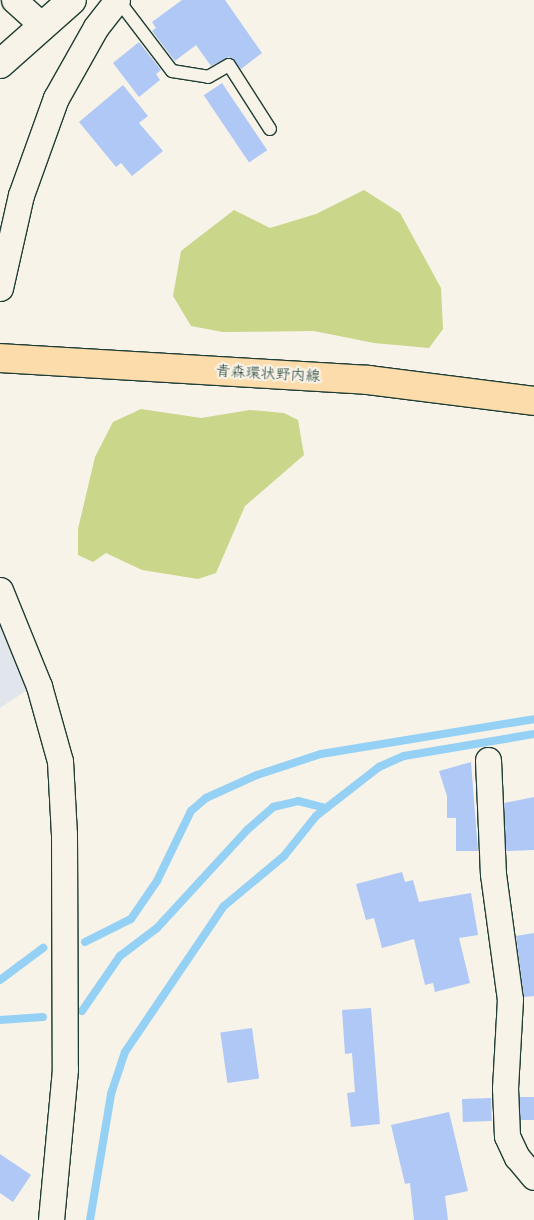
<!DOCTYPE html>
<meta charset="utf-8">
<style>
body{margin:0}
#map{position:relative;width:534px;height:1220px;overflow:hidden;background:#f7f3e8;font-family:"Architects Daughter","Klee One",sans-serif}
div>[style]{position:absolute}
.built>*{inset:0;background:#e1e6ec}
.green>*{inset:0;background:#cad689}
.stream>*{height:8px;margin:-4px;padding:0 4px;transform-origin:4px;border-radius:4px;background:#95d0f5}
.building>*{inset:0;background:#afc8f6;transform-origin:0 0}
.roads{filter:drop-shadow(1px 0 #1f3d34) drop-shadow(-1px 0 #1f3d34) drop-shadow(0 1px #1f3d34) drop-shadow(0 -1px #1f3d34)}
.service>*{height:12px;margin:-6px;padding:0 6px;transform-origin:6px;border-radius:6px;background:#f7f3e8}
.minor>*{height:25px;margin:-12.5px;padding:0 12.5px;transform-origin:12.5px;border-radius:12.5px;background:#f7f3e8}
.tertiary>*{height:28px;margin:-14px;padding:0 14px;transform-origin:14px;border-radius:14px;background:#f7f3e8}
.primary>*{height:28px;margin:-14px;padding:0 14px;transform-origin:14px;border-radius:14px;background:#fddcac}
span{translate:-50% -50%;white-space:nowrap;text-align:center;line-height:1.15;-webkit-text-stroke:4.5px #f7f3e8;paint-order:stroke}
.street-label{font-size:15px;color:#1f3d34}
</style>
<div id="map">
<div class="built">
<div style="clip-path:polygon(0 613px,30px 688px,0 708px)"></div>
</div>
<div class="green">
<div style="clip-path:polygon(364px 190px,400px 213px,441px 288px,443px 329px,429px 348px,374px 343px,314px 331px,223px 332px,191px 326px,173px 296px,181px 251px,234px 210px,270px 228px,316px 214px)"></div>
<div style="clip-path:polygon(141px 409px,201px 418px,250px 410px,284px 413px,298px 420px,304px 455px,245px 506px,216px 573px,198px 579px,142px 570px,106px 553px,93px 562px,78px 555px,78px 529px,95px 457px,113px 422px)"></div>
</div>
<div class="stream">
<div style="left:85px;top:942px;width:51px;rotate:-26.6deg"></div>
<div style="left:131px;top:919px;width:46px;rotate:-55.6deg"></div>
<div style="left:157px;top:881px;width:78px;rotate:-64.1deg"></div>
<div style="left:191px;top:811px;width:20px;rotate:-41deg"></div>
<div style="left:206px;top:798px;width:56px;rotate:-24.3deg"></div>
<div style="left:257px;top:775px;width:67px;rotate:-18.2deg"></div>
<div style="left:321px;top:754px;width:216px;rotate:-9.3deg"></div>
<div style="left:0;top:980px;width:54px;rotate:-36.7deg"></div>
<div style="left:82px;top:1011px;width:67px;rotate:-55.4deg"></div>
<div style="left:120px;top:956px;width:46px;rotate:-37.1deg"></div>
<div style="left:157px;top:928px;width:133px;rotate:-47.4deg"></div>
<div style="left:247px;top:830px;width:35px;rotate:-41deg"></div>
<div style="left:273px;top:807px;width:26px;rotate:-13deg"></div>
<div style="left:298px;top:801px;width:29px;rotate:14deg"></div>
<div style="left:0;top:1020px;width:43px;rotate:-4deg"></div>
<div style="left:90px;top:1220px;width:128px;rotate:-80.5deg"></div>
<div style="left:111px;top:1094px;width:44px;rotate:-71.6deg"></div>
<div style="left:125px;top:1052px;width:176px;rotate:-55.9deg"></div>
<div style="left:224px;top:906px;width:78px;rotate:-39.8deg"></div>
<div style="left:284px;top:856px;width:51px;rotate:-51.3deg"></div>
<div style="left:316px;top:816px;width:80px;rotate:-37.9deg"></div>
<div style="left:379px;top:767px;width:27px;rotate:-24deg"></div>
<div style="left:404px;top:756px;width:132px;rotate:-9.6deg"></div>
</div>
<div class="building">
<div style="clip-path:polygon(182px 0,225px 0,262px 53px,241px 69px,229px 57px,211px 66px,196px 45px,175px 61px,152px 31px,156px 28px,152px 22px)"></div>
<div style="clip-path:polygon(139px 42px,161px 70px,156px 74px,160px 80px,139px 97px,113px 63px)"></div>
<div style="left:222px;top:83px;width:81px;height:22px;rotate:56deg"></div>
<div style="clip-path:polygon(123px 85px,148px 116px,139px 123px,163px 151px,132px 176px,121px 163px,116px 167px,79px 122px)"></div>
<div style="clip-path:polygon(471px 762px,478px 851px,456px 851px,456px 818px,447px 818px,447px 796px,439px 771px)"></div>
<div style="clip-path:polygon(534px 797px,534px 850px,506px 851px,504px 803px)"></div>
<div style="clip-path:polygon(402px 872px,405px 882px,413px 880px,419px 902px,471px 893px,478px 935px,459px 938px,470px 983px,435px 992px,433px 983px,425px 985px,414px 939px,382px 948px,374px 918px,366px 920px,356px 884px)"></div>
<div style="clip-path:polygon(534px 933px,534px 996px,524px 997px,516px 936px)"></div>
<div style="clip-path:polygon(371px 1008px,380px 1124px,351px 1127px,347px 1093px,355px 1092px,352px 1053px,345px 1054px,342px 1010px)"></div>
<div style="left:252px;top:1028px;width:51px;height:32px;rotate:82deg"></div>
<div style="left:520px;top:1097px;width:14px;height:23px"></div>
<div style="left:491px;top:1098px;width:23px;height:29px;rotate:88deg"></div>
<div style="clip-path:polygon(449px 1112px,468px 1191px,445px 1196px,448px 1220px,414px 1220px,410px 1183px,405px 1184px,391px 1125px)"></div>
<div style="clip-path:polygon(0 1154px,31px 1175px,13px 1202px,0 1193px)"></div>
</div>
<div class="roads">
<div class="service">
<div style="left:118px;top:0;width:89px;rotate:52.7deg"></div>
<div style="left:172px;top:71px;width:36px;rotate:9deg"></div>
<div style="left:208px;top:77px;width:24px;rotate:-30deg"></div>
<div style="left:229px;top:65px;width:76px;rotate:57.4deg"></div>
</div>
<div class="minor">
<div style="left:14px;top:0;width:39px;rotate:42deg"></div>
<div style="left:0;top:288px;width:95px;rotate:-77.3deg"></div>
<div style="left:21px;top:195px;width:103px;rotate:-70.2deg"></div>
<div style="left:56px;top:98px;width:81px;rotate:-60.6deg"></div>
<div style="left:96px;top:27px;width:34px;rotate:-52deg"></div>
<div style="left:0;top:590px;width:104px;rotate:67.9deg"></div>
<div style="left:39px;top:686px;width:78px;rotate:74.4deg"></div>
<div style="left:60px;top:761px;width:73px;rotate:86.9deg"></div>
<div style="left:64px;top:834px;width:235px;rotate:89.8deg"></div>
<div style="left:65px;top:1069px;width:152px;rotate:95.3deg"></div>
<div style="left:488px;top:760px;width:114px;rotate:87.5deg"></div>
<div style="left:493px;top:874px;width:126px;rotate:82.3deg"></div>
<div style="left:510px;top:999px;width:89px;rotate:93.2deg"></div>
<div style="left:505px;top:1088px;width:48px;rotate:87.6deg"></div>
<div style="left:507px;top:1136px;width:23px;rotate:65deg"></div>
<div style="left:517px;top:1157px;width:26px;rotate:50deg"></div>
</div>
<div class="tertiary">
<div style="left:0;top:64px;width:96px;rotate:-41.6deg"></div>
</div>
<div class="primary">
<div style="left:0;top:358px;width:369px;rotate:3.4deg"></div>
<div style="left:368px;top:380px;width:167px;rotate:7.2deg"></div>
</div>
</div>
<div class="street-label">
<span style="left:268px;top:374px;rotate:3deg">青森環状野内線</span>
</div>
</div>
